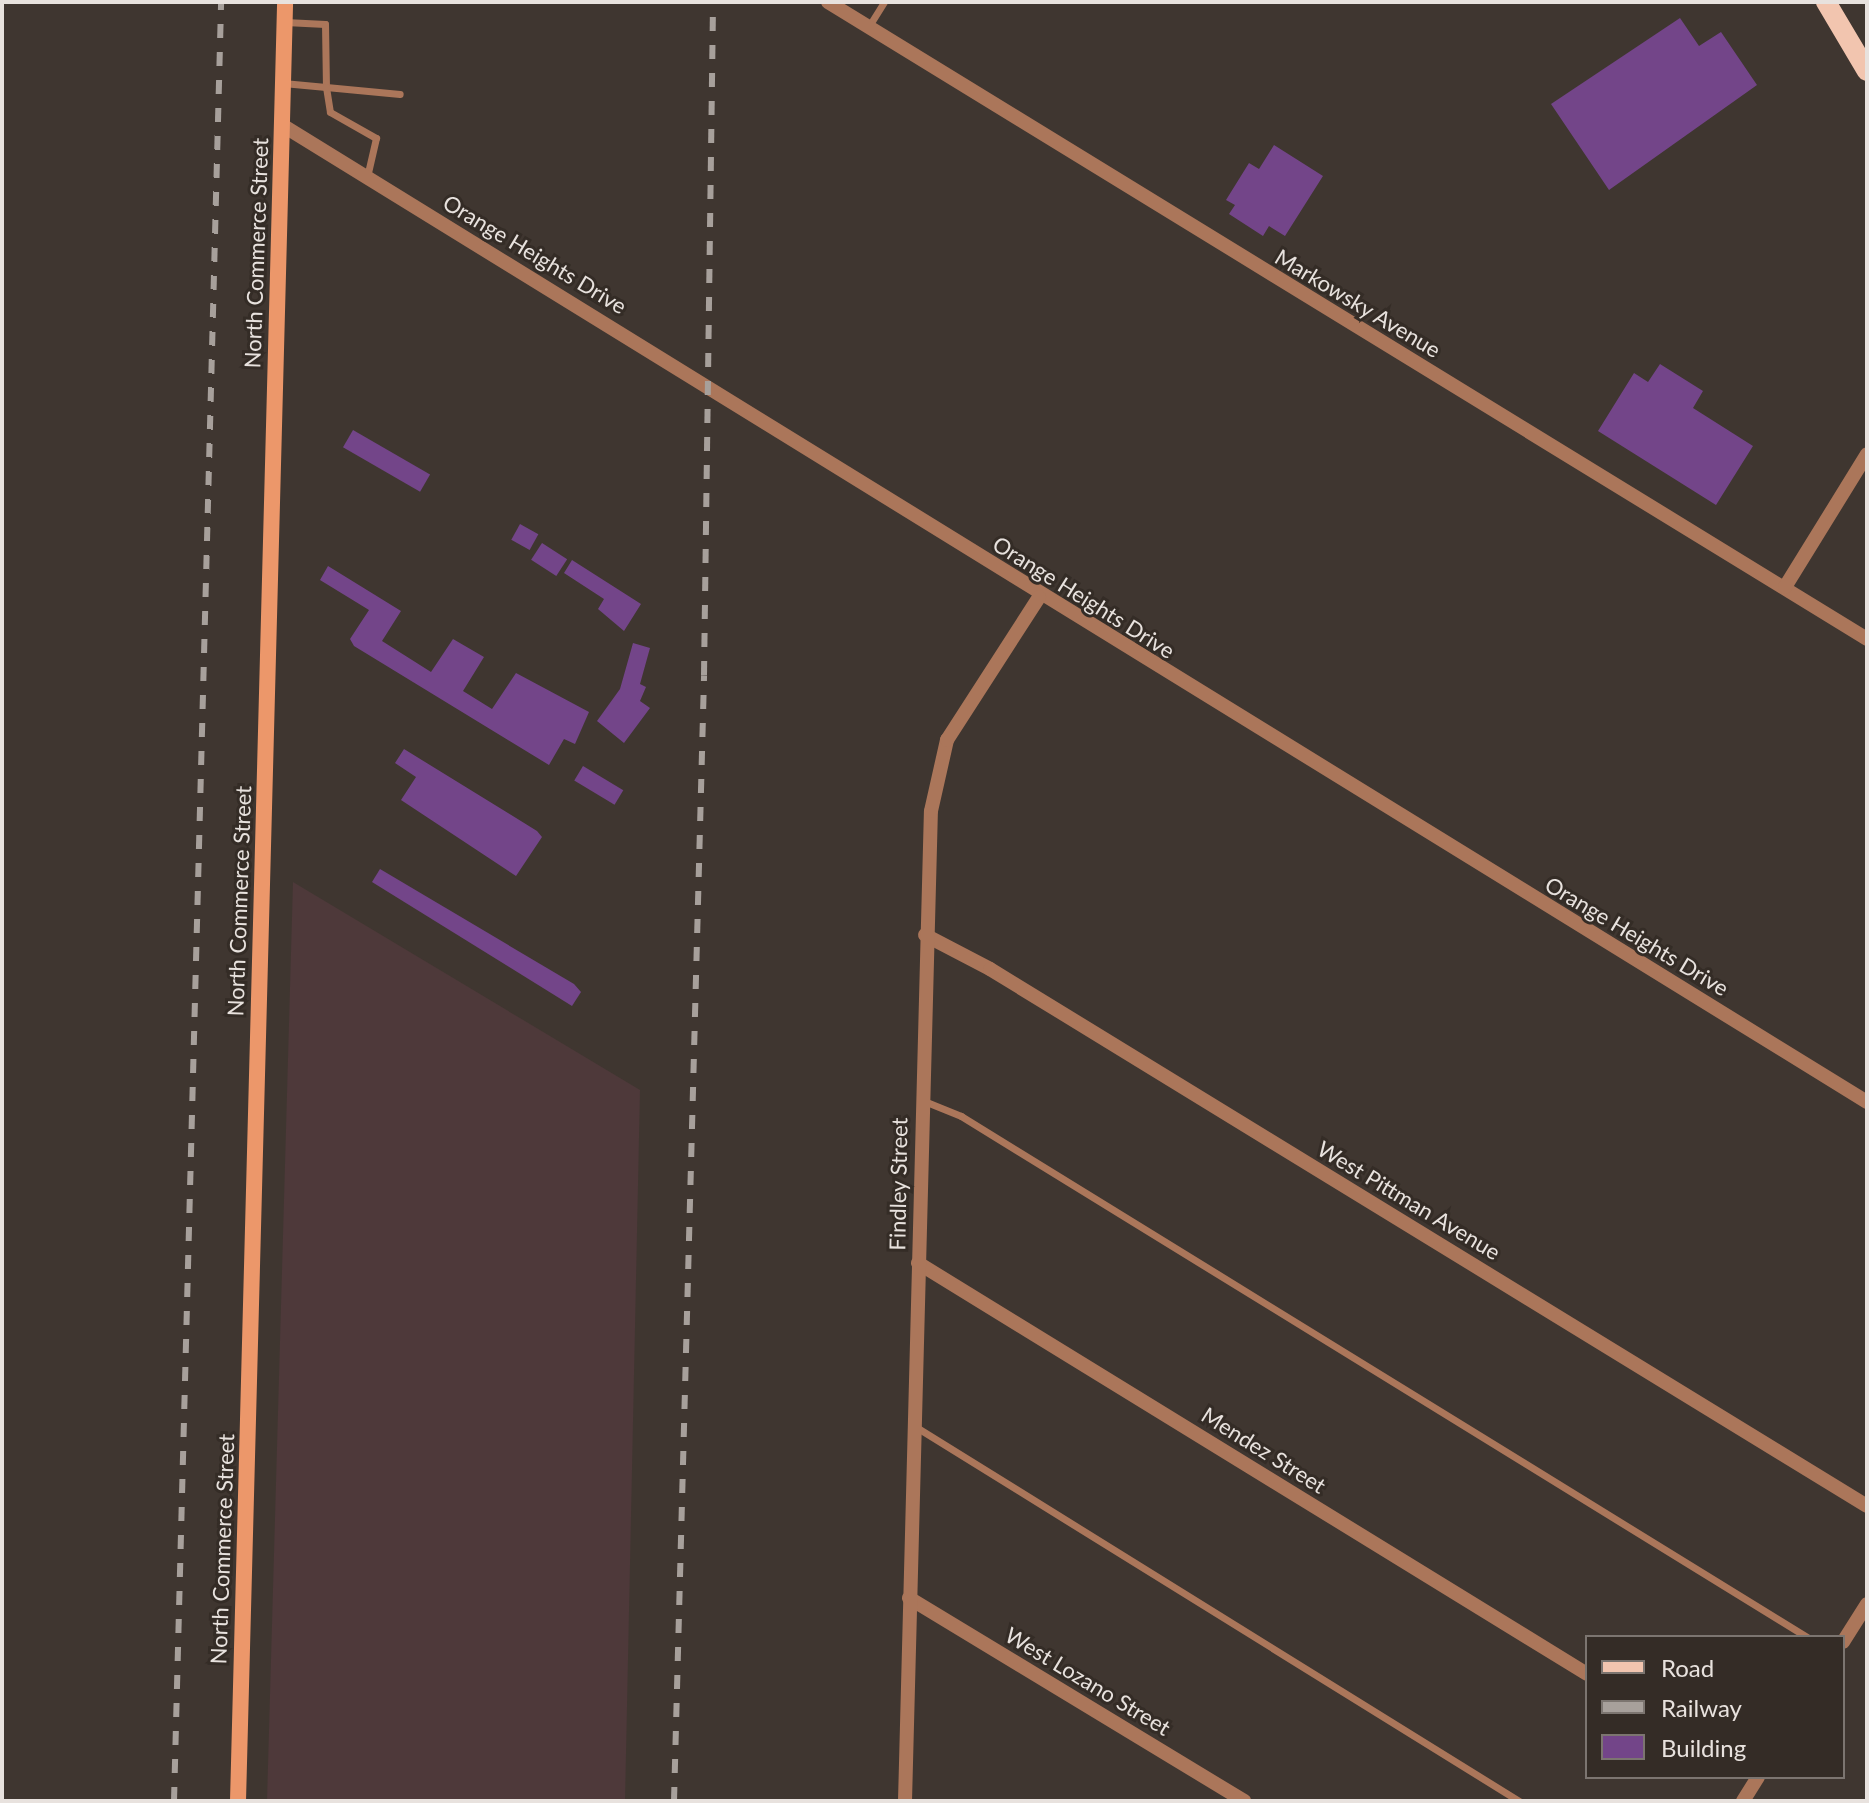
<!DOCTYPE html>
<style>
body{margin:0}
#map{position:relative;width:1869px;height:1803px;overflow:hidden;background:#3f3630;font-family:Lato,sans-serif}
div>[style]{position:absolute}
.industrial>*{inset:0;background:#4e393a}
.building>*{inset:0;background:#734589;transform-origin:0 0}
.lane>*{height:7px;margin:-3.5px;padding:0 3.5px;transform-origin:3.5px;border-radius:3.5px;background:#ab765a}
.street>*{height:14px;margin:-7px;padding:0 7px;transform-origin:7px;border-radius:7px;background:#ab765a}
.secondary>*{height:16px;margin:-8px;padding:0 8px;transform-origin:8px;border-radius:8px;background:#ec976a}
.primary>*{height:20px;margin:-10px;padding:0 10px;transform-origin:10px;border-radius:10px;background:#f2c5af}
.rail>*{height:6px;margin-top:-3px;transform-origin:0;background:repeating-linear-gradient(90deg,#a7a09b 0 14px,transparent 0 28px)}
span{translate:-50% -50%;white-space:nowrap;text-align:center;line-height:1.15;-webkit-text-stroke:6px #342c26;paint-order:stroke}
.street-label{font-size:22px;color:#e8e2de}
.frame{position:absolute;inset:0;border:4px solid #e8e2de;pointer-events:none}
.legend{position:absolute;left:1585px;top:1635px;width:260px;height:144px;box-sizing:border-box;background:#342c26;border:2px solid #7c7570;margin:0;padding:10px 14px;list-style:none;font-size:24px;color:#e8e2de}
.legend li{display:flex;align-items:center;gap:16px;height:40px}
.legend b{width:40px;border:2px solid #7c7570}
</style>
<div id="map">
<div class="industrial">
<div style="clip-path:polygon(293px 882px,640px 1090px,625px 1801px,267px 1801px)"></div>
</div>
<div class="building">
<div style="clip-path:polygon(1680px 18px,1699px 46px,1721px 32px,1757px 85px,1609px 190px,1551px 104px)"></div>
<div style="clip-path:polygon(1274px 145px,1323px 176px,1285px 236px,1269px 226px,1263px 236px,1229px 214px,1235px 205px,1226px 200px,1249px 163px,1259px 169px)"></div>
<div style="clip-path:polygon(1660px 364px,1703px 391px,1693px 408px,1753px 446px,1716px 505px,1598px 431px,1634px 373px,1648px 382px)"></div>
<div style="left:353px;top:430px;width:89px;height:20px;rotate:30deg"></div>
<div style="left:520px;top:524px;width:21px;height:18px;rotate:29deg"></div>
<div style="left:542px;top:543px;width:30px;height:20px;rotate:33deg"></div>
<div style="clip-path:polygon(572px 560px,641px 604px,624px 631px,598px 609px,604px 599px,564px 573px)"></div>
<div style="clip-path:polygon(328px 566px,401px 611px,382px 641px,431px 672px,453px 639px,484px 657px,463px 691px,492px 709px,516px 673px,589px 712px,575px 744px,564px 739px,549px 765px,354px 646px,350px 639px,369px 610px,320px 580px)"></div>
<div style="clip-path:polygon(633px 643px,650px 648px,640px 684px,646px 687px,640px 701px,650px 708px,624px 743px,597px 721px,620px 689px)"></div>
<div style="clip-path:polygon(404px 749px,537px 831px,542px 837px,516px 876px,401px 800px,416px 777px,395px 763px)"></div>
<div style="left:583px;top:766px;width:47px;height:17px;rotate:31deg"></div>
<div style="clip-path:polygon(380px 869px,574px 984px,581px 992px,572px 1006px,372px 882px)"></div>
</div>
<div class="lane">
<div style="left:285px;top:22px;width:40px;rotate:2.9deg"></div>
<div style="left:325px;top:24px;width:63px;rotate:89.1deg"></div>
<div style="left:326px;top:87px;width:74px;rotate:5.4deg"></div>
<div style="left:869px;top:26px;width:28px;rotate:-58deg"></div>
<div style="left:283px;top:83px;width:43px;rotate:5.3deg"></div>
<div style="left:326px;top:87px;width:25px;rotate:81deg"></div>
<div style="left:330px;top:112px;width:53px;rotate:29.5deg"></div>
<div style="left:376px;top:138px;width:40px;rotate:103deg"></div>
<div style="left:924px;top:1101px;width:40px;rotate:22deg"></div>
<div style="left:961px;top:1116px;width:994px;rotate:31.63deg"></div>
<div style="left:916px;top:1427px;width:710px;rotate:31.81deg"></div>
</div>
<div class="street">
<div style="left:828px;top:2px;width:1219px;rotate:31.51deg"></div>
<div style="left:282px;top:125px;width:1862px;rotate:31.65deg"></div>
<div style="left:1785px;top:587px;width:156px;rotate:-58.3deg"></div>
<div style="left:925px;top:935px;width:73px;rotate:27.6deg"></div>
<div style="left:990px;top:969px;width:1028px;rotate:31.48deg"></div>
<div style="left:918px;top:1263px;width:785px;rotate:31.56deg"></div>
<div style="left:909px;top:1598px;width:392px;rotate:31.2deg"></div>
<div style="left:1843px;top:1642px;width:45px;rotate:-57.7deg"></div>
<div style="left:905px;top:1801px;width:990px;rotate:-88.5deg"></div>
<div style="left:931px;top:811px;width:73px;rotate:-77.3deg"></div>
<div style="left:947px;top:740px;width:170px;rotate:-57.2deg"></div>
<div style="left:1743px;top:1801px;width:28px;rotate:-58deg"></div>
</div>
<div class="secondary">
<div style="left:238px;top:1801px;width:1800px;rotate:-88.5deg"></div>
</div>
<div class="primary">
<div style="left:1826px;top:2px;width:80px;rotate:59.3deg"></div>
</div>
<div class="rail">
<div style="left:174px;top:1801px;width:1800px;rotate:-88.5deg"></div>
<div style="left:674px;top:1801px;width:1126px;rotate:-88.47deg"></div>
<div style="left:704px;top:675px;width:673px;rotate:-89.23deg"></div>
</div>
<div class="street-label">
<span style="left:256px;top:253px;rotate:-88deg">North Commerce Street</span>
<span style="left:535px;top:254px;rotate:31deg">Orange Heights Drive</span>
<span style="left:1358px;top:303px;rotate:31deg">Markowsky Avenue</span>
<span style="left:1084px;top:597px;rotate:32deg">Orange Heights Drive</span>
<span style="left:239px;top:901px;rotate:-88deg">North Commerce Street</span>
<span style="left:1637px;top:936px;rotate:31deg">Orange Heights Drive</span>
<span style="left:898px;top:1184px;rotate:-89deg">Findley Street</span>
<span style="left:1409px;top:1200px;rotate:31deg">West Pittman Avenue</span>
<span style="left:1264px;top:1450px;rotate:32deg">Mendez Street</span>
<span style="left:222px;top:1549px;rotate:-88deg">North Commerce Street</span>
<span style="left:1088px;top:1681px;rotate:31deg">West Lozano Street</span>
</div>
<div class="frame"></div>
<ul class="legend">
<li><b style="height:10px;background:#f2c5af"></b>Road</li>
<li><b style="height:10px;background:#a7a09b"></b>Railway</li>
<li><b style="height:22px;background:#734589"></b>Building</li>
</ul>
</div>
